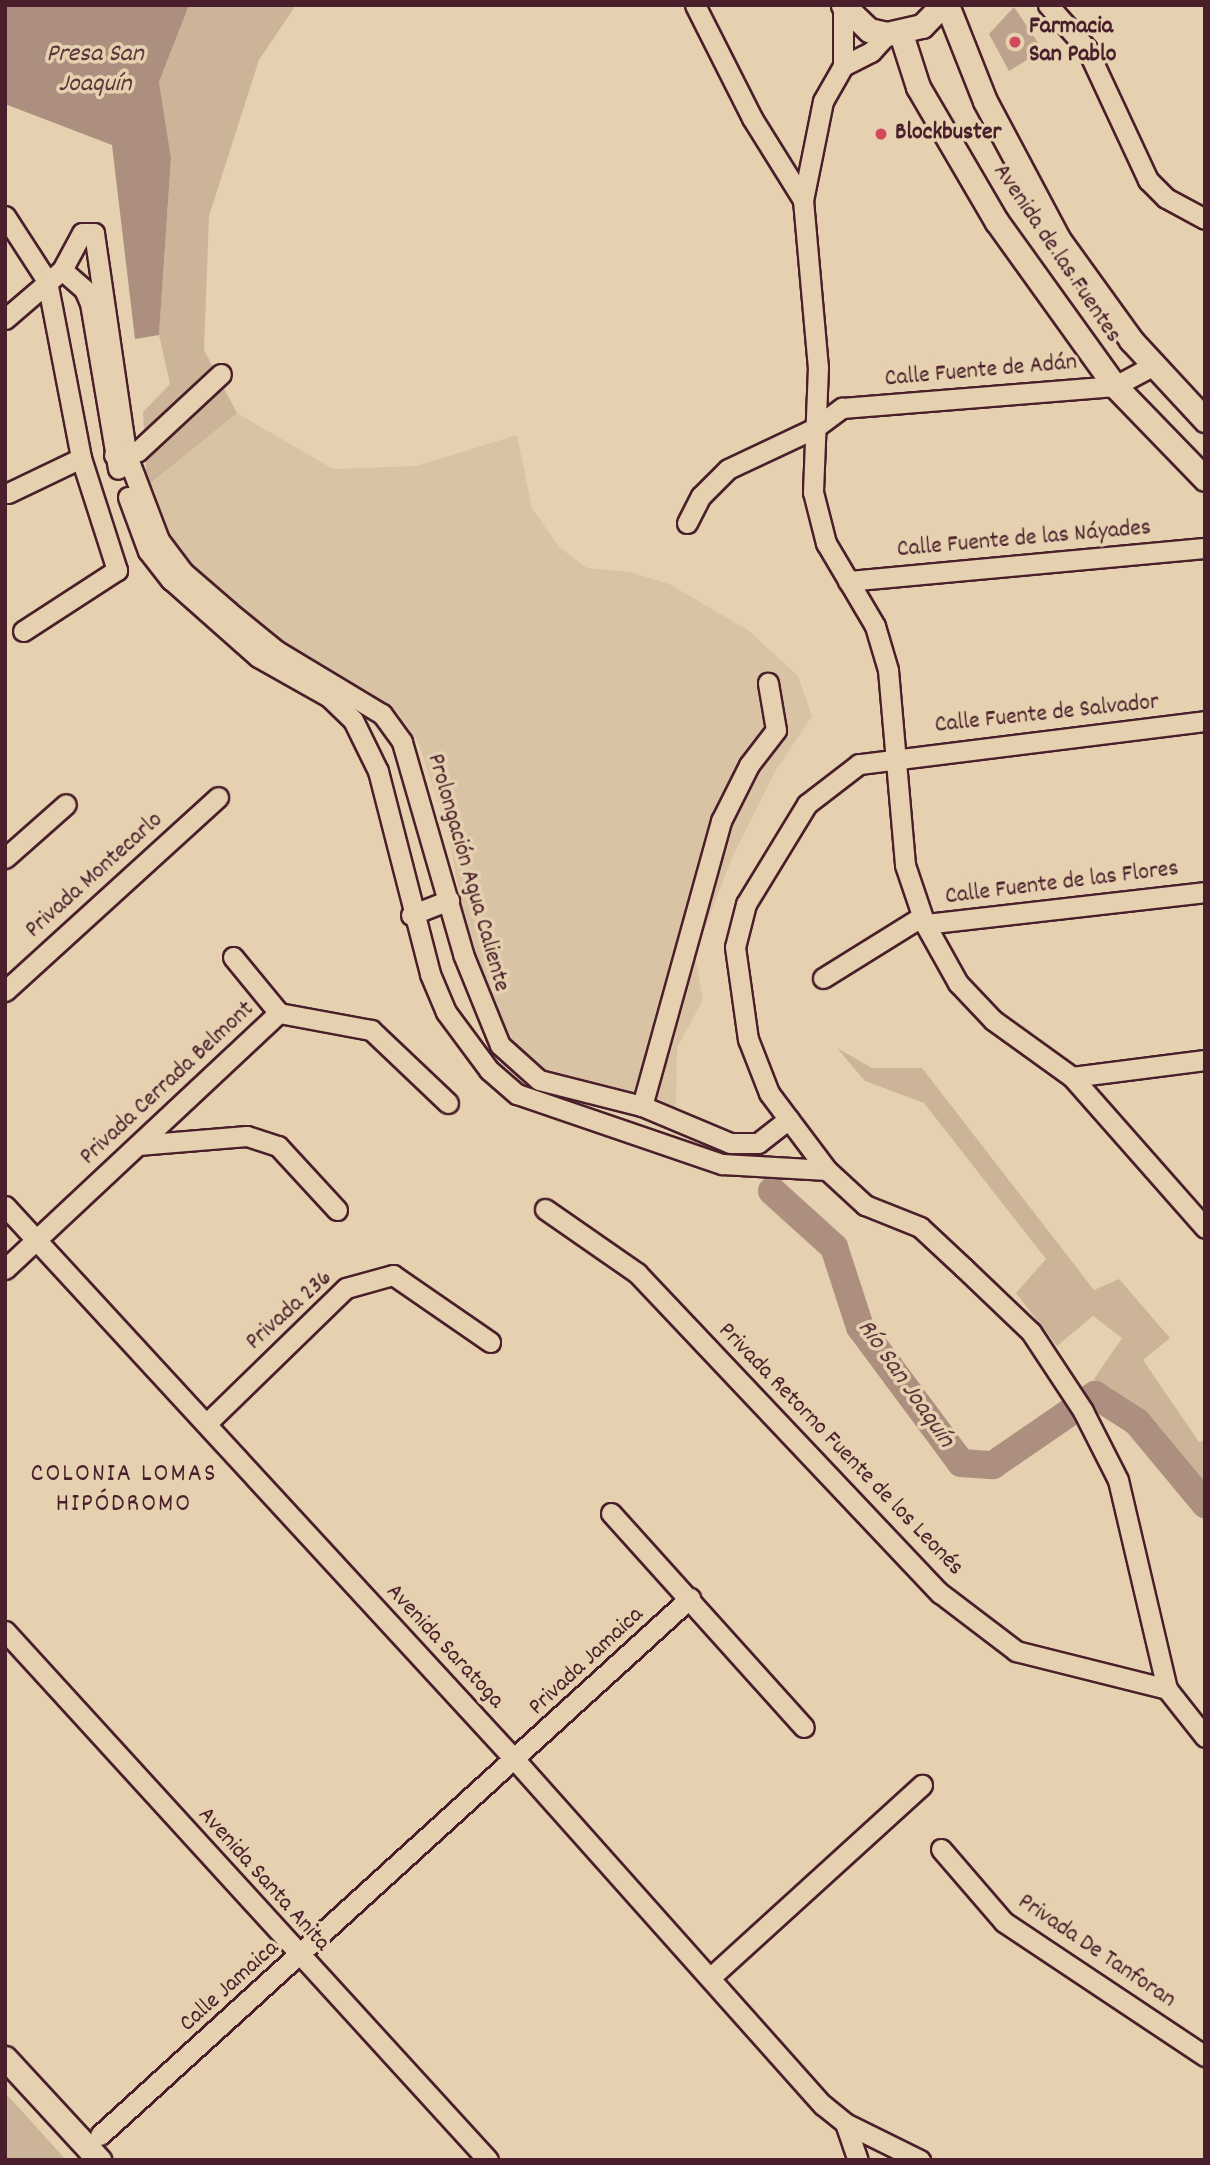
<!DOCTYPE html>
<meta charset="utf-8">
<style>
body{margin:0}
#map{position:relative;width:1210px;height:2165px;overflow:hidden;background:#e5d1af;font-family:Dekko,sans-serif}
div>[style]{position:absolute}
.built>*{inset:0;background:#d9c3a5}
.green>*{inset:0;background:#ccb499}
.water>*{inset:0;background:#ac8f7e}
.river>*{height:28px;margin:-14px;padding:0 14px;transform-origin:14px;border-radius:14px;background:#ac8f7e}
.building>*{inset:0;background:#bda28d}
.roads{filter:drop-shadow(2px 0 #4a1f2b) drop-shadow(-2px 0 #4a1f2b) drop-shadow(0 2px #4a1f2b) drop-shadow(0 -2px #4a1f2b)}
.minor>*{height:19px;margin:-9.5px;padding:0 9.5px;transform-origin:9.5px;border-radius:9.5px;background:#e5d1af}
.major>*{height:23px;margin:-11.5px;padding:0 11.5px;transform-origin:11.5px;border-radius:11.5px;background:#e5d1af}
.dots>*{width:19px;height:19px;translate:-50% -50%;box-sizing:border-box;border:4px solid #e5d1af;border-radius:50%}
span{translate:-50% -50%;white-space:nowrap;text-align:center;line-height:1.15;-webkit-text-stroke:7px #e5d1af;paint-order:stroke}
.poi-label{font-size:24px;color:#4a1f2b;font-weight:700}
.left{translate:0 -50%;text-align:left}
.street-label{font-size:24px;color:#4a1f2b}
.water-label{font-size:26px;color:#5e353c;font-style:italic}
.neighbourhood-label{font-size:26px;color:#4a1f2b;letter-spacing:2px}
.frame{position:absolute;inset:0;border:7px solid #4a1f2b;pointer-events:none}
</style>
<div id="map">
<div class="built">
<div style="clip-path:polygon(237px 413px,333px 469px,416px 466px,517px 435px,532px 508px,560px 548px,587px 568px,630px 572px,669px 584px,748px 630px,798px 676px,812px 716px,775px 772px,731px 860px,695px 954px,703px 1000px,677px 1048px,676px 1108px,639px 1093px,623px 1095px,547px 1077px,501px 1032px,463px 914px,448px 832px,419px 744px,398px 713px,257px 627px,214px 591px,173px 545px,147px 486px)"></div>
</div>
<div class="green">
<div style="clip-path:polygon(189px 5px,296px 5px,259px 60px,209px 216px,204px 350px,237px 413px,147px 486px,143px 412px,170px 384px,159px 335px,171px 158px,159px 82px)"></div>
<div style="clip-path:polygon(837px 1048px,872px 1068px,922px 1068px,1094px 1290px,1119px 1279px,1170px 1338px,1143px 1360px,1199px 1442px,1205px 1440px,1205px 1502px,1173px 1460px,1094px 1379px,1122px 1338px,1093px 1316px,1057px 1346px,1016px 1293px,1046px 1259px,924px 1103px,865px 1081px)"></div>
<div style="clip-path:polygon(5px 2093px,21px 2110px,66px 2160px,5px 2160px)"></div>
</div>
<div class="water">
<div style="clip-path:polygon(5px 5px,189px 5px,159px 82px,171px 158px,159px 335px,135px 339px,112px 145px,5px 104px)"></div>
</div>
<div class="river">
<div style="left:772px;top:1191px;width:84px;rotate:42.1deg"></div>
<div style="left:834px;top:1247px;width:84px;rotate:72deg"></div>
<div style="left:860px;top:1327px;width:169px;rotate:53.4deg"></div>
<div style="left:961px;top:1463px;width:32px;rotate:4deg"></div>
<div style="left:993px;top:1465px;width:124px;rotate:-34.5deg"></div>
<div style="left:1095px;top:1395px;width:50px;rotate:32.7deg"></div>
<div style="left:1137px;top:1422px;width:107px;rotate:50.3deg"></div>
</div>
<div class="building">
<div style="clip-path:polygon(1014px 7px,1043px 50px,1009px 71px,989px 34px)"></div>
</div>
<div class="roads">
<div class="minor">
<div style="left:695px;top:5px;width:127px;rotate:63.2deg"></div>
<div style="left:752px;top:118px;width:97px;rotate:58.1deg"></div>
<div style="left:843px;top:5px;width:61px;rotate:90deg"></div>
<div style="left:843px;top:66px;width:40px;rotate:119.7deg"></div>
<div style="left:823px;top:101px;width:101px;rotate:101.4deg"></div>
<div style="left:803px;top:200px;width:168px;rotate:84.9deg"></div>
<div style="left:818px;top:367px;width:125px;rotate:92.3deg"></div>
<div style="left:813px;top:492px;width:53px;rotate:75.7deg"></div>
<div style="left:826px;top:543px;width:96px;rotate:59.4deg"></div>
<div style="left:875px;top:626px;width:46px;rotate:73.5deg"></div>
<div style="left:888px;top:670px;width:196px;rotate:85deg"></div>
<div style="left:905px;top:865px;width:62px;rotate:71.3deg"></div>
<div style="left:925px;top:924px;width:68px;rotate:60.8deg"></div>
<div style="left:958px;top:983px;width:51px;rotate:46.6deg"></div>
<div style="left:993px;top:1020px;width:97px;rotate:35.8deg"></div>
<div style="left:1072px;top:1077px;width:201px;rotate:48.6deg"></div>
<div style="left:1048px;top:5px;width:59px;rotate:48.4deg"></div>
<div style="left:1087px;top:49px;width:145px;rotate:65deg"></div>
<div style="left:1148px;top:180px;width:25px;rotate:45deg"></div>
<div style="left:1166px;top:198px;width:44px;rotate:28.3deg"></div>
<div style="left:843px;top:66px;width:31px;rotate:-27deg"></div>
<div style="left:871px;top:52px;width:24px;rotate:-48deg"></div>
<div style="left:5px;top:216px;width:77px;rotate:57.1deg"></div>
<div style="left:47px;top:281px;width:180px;rotate:79.1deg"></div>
<div style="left:81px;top:458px;width:118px;rotate:72.2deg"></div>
<div style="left:117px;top:570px;width:112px;rotate:147deg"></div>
<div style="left:62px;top:270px;width:29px;rotate:41deg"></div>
<div style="left:84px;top:289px;width:15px;rotate:67deg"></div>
<div style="left:90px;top:303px;width:168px;rotate:80.4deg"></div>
<div style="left:5px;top:319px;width:75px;rotate:-40.7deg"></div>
<div style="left:62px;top:270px;width:42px;rotate:-61.6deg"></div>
<div style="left:82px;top:233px;width:12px"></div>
<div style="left:94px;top:233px;width:222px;rotate:81.7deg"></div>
<div style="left:126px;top:453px;width:93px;rotate:69.2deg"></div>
<div style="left:159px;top:540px;width:40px;rotate:53deg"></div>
<div style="left:183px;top:572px;width:60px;rotate:40.9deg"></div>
<div style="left:228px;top:611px;width:63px;rotate:39.2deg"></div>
<div style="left:277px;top:651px;width:122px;rotate:31deg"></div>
<div style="left:382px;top:714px;width:34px;rotate:54deg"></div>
<div style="left:402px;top:742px;width:221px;rotate:73.9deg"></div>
<div style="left:463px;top:954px;width:98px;rotate:67.9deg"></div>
<div style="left:500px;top:1045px;width:52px;rotate:41.9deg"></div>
<div style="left:539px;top:1080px;width:106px;rotate:14.2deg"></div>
<div style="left:642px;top:1106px;width:95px;rotate:22.8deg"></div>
<div style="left:730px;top:1143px;width:28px"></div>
<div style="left:758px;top:1143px;width:39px;rotate:-38deg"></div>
<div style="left:114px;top:455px;width:24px;rotate:-9deg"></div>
<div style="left:138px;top:451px;width:113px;rotate:-42.9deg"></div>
<div style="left:8px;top:493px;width:81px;rotate:-25.6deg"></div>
<div style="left:128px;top:497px;width:58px;rotate:69.7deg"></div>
<div style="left:148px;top:551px;width:37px;rotate:52deg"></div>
<div style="left:171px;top:580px;width:116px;rotate:41.5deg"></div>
<div style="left:258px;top:657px;width:81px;rotate:29.4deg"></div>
<div style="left:329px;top:697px;width:33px;rotate:44deg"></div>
<div style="left:353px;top:720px;width:57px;rotate:63.9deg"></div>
<div style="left:378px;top:771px;width:210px;rotate:75.6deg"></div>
<div style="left:430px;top:974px;width:41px;rotate:67.2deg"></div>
<div style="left:446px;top:1012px;width:72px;rotate:53.4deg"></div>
<div style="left:489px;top:1070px;width:37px;rotate:41deg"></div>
<div style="left:517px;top:1094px;width:217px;rotate:18.9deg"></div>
<div style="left:722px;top:1164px;width:105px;rotate:3.3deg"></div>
<div style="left:687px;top:523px;width:30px;rotate:-63deg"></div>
<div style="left:701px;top:496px;width:38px;rotate:-45deg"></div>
<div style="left:728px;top:469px;width:96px;rotate:-25.2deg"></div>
<div style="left:815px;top:428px;width:34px;rotate:-37deg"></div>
<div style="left:842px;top:408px;width:274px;rotate:-4.6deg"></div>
<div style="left:1115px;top:386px;width:42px;rotate:-28.4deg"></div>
<div style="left:848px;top:581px;width:359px;rotate:-5.3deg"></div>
<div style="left:1205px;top:721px;width:349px;rotate:172.9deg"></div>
<div style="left:859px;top:764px;width:66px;rotate:142.4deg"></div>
<div style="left:807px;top:804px;width:117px;rotate:121.4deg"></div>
<div style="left:746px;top:904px;width:44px;rotate:104.3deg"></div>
<div style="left:735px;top:947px;width:93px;rotate:82deg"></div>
<div style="left:748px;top:1039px;width:58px;rotate:68.7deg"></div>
<div style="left:769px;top:1093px;width:96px;rotate:53deg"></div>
<div style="left:827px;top:1170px;width:52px;rotate:42.6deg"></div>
<div style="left:865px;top:1205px;width:59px;rotate:21.8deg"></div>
<div style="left:920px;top:1227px;width:60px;rotate:43deg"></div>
<div style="left:964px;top:1268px;width:93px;rotate:43.7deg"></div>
<div style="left:1031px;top:1332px;width:95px;rotate:56.6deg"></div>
<div style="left:1083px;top:1411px;width:77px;rotate:63.1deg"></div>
<div style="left:1118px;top:1480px;width:215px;rotate:76.8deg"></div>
<div style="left:1167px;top:1689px;width:61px;rotate:51.6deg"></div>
<div style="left:5px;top:858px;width:81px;rotate:-41.5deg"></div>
<div style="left:411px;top:915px;width:41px;rotate:-21.5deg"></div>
<div style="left:925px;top:924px;width:282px;rotate:-6.5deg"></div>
<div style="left:233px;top:957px;width:72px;rotate:50.6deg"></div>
<div style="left:823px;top:978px;width:115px;rotate:-31.9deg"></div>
<div style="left:5px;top:991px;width:288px;rotate:-42.3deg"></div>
<div style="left:279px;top:1013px;width:94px;rotate:10.5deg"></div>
<div style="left:371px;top:1030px;width:106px;rotate:43.5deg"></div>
<div style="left:1072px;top:1077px;width:134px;rotate:-7.3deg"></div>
<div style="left:642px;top:1106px;width:296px;rotate:-74.5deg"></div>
<div style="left:721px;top:821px;width:63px;rotate:-63.4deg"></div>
<div style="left:749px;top:765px;width:44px;rotate:-52.4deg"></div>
<div style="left:776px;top:730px;width:48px;rotate:-99.7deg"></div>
<div style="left:138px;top:1145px;width:109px;rotate:-4.7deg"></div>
<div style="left:247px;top:1136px;width:33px;rotate:18deg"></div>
<div style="left:278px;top:1146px;width:87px;rotate:47.3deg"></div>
<div style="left:5px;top:1206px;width:754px;rotate:47.36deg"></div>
<div style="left:516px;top:1761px;width:461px;rotate:48.3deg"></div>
<div style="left:823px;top:2105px;width:28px;rotate:39deg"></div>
<div style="left:845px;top:2123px;width:84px;rotate:26.3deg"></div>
<div style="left:545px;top:1209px;width:112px;rotate:34.8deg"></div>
<div style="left:637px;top:1273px;width:441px;rotate:46.6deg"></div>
<div style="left:940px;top:1593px;width:96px;rotate:37.3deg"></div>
<div style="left:1016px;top:1651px;width:156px;rotate:14.1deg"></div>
<div style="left:5px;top:1269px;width:375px;rotate:-43.1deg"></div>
<div style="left:206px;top:1424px;width:195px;rotate:-44.2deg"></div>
<div style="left:346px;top:1288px;width:49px;rotate:-15.5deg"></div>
<div style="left:393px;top:1275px;width:118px;rotate:34.6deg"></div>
<div style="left:611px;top:1513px;width:288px;rotate:48deg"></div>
<div style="left:5px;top:1631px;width:716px;rotate:47.6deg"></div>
<div style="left:941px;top:1849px;width:96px;rotate:49.2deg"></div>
<div style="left:1004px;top:1922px;width:242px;rotate:33.7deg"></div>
<div style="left:712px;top:1976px;width:284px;rotate:-42.3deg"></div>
<div style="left:845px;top:2123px;width:39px;rotate:71deg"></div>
<div style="left:100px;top:2135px;width:798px;rotate:-42.31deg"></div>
</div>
<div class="major">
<div style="left:843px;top:5px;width:36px;rotate:44deg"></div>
<div style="left:869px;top:30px;width:18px;rotate:13deg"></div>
<div style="left:887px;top:34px;width:36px;rotate:-13deg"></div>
<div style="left:922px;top:26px;width:29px;rotate:-46deg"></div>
<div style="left:947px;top:5px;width:103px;rotate:68.4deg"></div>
<div style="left:985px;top:101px;width:157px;rotate:62deg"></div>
<div style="left:1059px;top:240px;width:123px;rotate:54.2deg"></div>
<div style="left:1131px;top:340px;width:109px;rotate:47.2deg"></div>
<div style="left:901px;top:34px;width:56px;rotate:72.2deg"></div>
<div style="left:918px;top:87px;width:156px;rotate:59.7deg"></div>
<div style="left:997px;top:222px;width:202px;rotate:54.3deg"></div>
<div style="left:1115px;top:386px;width:129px;rotate:45.9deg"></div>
<div style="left:5px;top:2058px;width:139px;rotate:47.3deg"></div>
</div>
</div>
<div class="dots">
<div style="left:1015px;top:42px;background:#d1495b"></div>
<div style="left:881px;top:134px;background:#d1495b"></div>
</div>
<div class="poi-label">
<span class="left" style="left:1029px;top:42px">Farmacia<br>San Pablo</span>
<span class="left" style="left:895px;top:134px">Blockbuster</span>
</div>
<div class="street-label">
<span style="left:1056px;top:254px;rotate:56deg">Avenida de las Fuentes</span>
<span style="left:981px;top:372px;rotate:-5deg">Calle Fuente de Adán</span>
<span style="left:1024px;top:540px;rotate:-5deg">Calle Fuente de las Náyades</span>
<span style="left:1047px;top:715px;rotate:-6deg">Calle Fuente de Salvador</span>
<span style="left:467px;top:873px;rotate:74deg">Prolongación Agua Caliente</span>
<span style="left:95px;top:876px;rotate:-42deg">Privada Montecarlo</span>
<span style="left:1062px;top:884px;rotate:-7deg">Calle Fuente de las Flores</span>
<span style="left:168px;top:1084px;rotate:-43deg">Privada Cerrada Belmont</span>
<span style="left:290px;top:1311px;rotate:-42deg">Privada 236</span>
<span style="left:840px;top:1450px;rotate:46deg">Privada Retorno Fuente de los Leonés</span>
<span style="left:444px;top:1647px;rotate:47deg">Avenida Saratoga</span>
<span style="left:587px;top:1662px;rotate:-43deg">Privada Jamaica</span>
<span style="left:263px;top:1880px;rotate:48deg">Avenida Santa Anita</span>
<span style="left:1096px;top:1952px;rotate:34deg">Privada De Tanforan</span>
<span style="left:230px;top:1987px;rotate:-42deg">Calle Jamaica</span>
</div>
<div class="water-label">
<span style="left:95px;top:70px">Presa San<br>Joaquín</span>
<span style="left:905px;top:1384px;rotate:55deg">Río San Joaquín</span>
</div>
<div class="neighbourhood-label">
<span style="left:124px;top:1490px">COLONIA LOMAS<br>HIPÓDROMO</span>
</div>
<div class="frame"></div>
</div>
